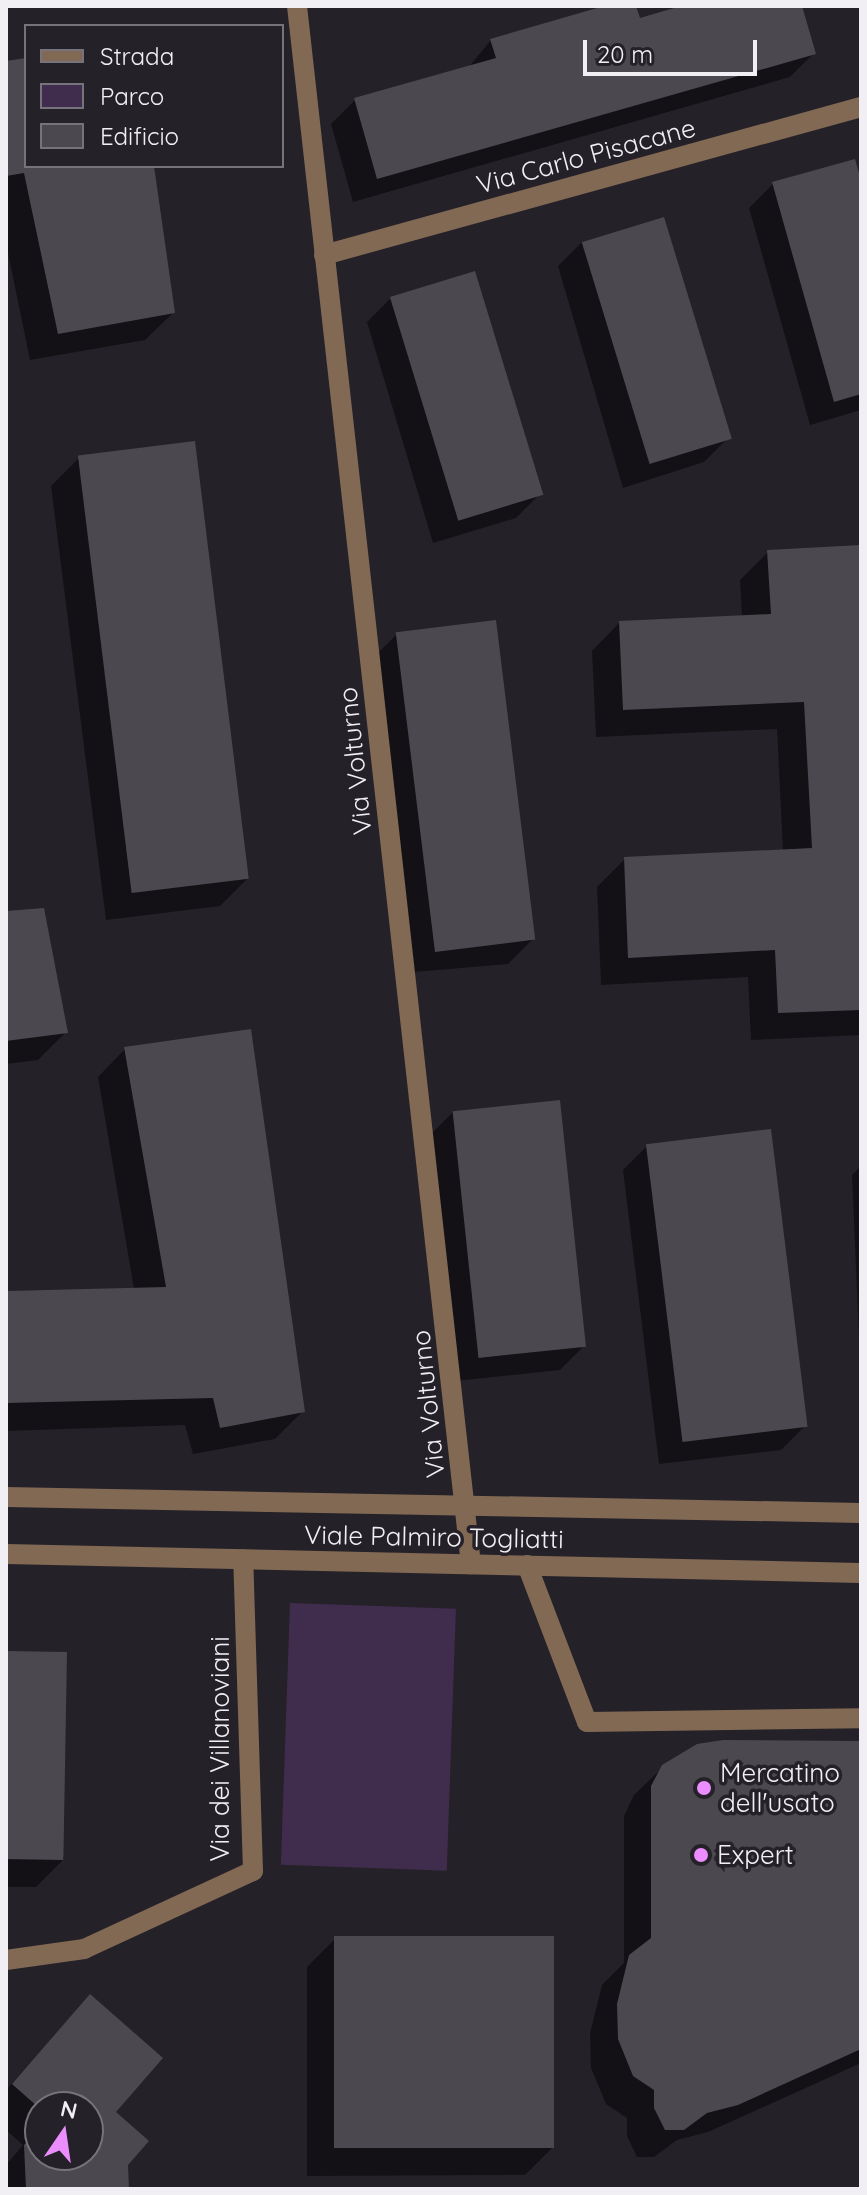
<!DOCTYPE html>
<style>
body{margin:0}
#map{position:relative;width:867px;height:2195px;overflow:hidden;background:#252128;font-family:Quicksand,sans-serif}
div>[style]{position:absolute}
.green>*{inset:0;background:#402c4c;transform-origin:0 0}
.shadow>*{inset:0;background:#0007}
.building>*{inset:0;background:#4c4850;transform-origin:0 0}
.minor>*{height:20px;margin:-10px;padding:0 10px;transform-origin:10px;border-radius:10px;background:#826954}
.dots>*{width:22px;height:22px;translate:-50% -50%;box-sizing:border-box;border:4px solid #252128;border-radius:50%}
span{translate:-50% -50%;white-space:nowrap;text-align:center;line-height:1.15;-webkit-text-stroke:7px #252128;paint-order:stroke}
.street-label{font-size:26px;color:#f2eff4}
.poi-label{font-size:26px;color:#f2eff4}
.left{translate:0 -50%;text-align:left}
.frame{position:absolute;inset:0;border:8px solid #f2eff4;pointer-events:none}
.legend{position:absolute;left:24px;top:24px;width:260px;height:144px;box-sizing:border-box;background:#252128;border:2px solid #77737a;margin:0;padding:10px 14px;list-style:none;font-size:24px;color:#f2eff4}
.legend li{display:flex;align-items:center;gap:16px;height:40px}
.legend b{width:40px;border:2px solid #77737a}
.north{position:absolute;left:24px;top:2091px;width:80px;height:80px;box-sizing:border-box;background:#252128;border:2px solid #77737a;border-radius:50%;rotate:13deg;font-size:22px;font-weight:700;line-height:32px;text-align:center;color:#f2eff4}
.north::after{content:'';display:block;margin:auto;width:28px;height:36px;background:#eb8dfc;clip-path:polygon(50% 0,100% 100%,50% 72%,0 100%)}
.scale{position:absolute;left:583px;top:40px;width:174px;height:36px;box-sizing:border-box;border:4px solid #f2eff4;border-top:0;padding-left:10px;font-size:24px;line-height:28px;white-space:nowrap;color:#f2eff4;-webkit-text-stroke:6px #252128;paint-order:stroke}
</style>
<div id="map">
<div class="green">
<div style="left:290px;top:1603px;width:166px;height:262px;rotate:2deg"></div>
</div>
<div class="shadow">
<div style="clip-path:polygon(611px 6px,634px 6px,639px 20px,689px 6px,800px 6px,814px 53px,790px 77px,353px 202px,331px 124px,355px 100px,468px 68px,491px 40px)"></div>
<div style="clip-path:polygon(26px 60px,26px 166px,152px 166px,173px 313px,145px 340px,30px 360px,6px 243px,6px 63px)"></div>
<div style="clip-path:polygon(773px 184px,861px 187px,861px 410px,810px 425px,749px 208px)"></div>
<div style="clip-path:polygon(582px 242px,728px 438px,704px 462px,623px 488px,558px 266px)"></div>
<div style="clip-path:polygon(391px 298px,540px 494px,516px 518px,433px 543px,367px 322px)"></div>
<div style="clip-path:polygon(79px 458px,248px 878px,220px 906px,106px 920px,51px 486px)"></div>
<div style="clip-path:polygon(861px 547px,861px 1035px,751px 1040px,748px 977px,601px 985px,597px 887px,625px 859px,783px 851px,777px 729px,596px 737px,592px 651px,619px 623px,742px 617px,740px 580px,768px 552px)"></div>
<div style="clip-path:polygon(397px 634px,532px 940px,508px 964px,414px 972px,373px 658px)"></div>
<div style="clip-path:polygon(6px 913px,66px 1032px,38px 1060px,6px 1064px)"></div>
<div style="clip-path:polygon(125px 1049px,303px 1411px,275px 1439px,193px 1454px,185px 1425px,6px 1431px,6px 1291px,134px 1289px,98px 1077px)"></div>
<div style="clip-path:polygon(453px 1112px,584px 1346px,560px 1370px,455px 1381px,429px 1136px)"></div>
<div style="clip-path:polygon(647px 1146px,805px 1426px,781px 1450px,659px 1464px,623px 1170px)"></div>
<div style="clip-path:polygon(861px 1166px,861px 1388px,852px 1175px)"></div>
<div style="clip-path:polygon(6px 1653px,64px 1859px,36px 1887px,6px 1887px)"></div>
<div style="clip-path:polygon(861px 1745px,861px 2063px,708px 2132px,677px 2140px,654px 2157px,637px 2157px,627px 2136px,627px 2118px,606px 2104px,591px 2068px,590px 2033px,602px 1985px,624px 1963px,624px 1816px,634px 1795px,663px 1767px)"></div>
<div style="clip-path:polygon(335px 1939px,553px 2147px,525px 2175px,307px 2176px,307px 1967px)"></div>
<div style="clip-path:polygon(evenodd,90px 1997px,127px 2189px,6px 2189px,6px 2165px,23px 2145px,6px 2130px,6px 2090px,90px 1997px,40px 2107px,88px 2107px,88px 2155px,40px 2155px,40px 2107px)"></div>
</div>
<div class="building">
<div style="clip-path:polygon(604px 6px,636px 6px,640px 18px,681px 6px,802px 6px,816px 54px,377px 179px,354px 98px,496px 58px,490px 39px)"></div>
<div style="clip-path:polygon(26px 58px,26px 166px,154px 166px,175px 313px,58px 334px,24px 173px,6px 176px,6px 61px)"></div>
<div style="clip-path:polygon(855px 159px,861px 180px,861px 394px,834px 402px,772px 182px)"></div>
<div style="left:664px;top:217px;width:232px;height:86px;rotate:73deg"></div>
<div style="left:475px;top:271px;width:234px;height:89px;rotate:73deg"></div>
<div style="left:195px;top:441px;width:441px;height:118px;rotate:83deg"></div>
<div style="clip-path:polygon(861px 545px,861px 1010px,778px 1013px,775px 950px,628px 958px,624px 857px,812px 848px,804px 702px,623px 710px,619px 621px,771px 614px,767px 550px)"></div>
<div style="left:496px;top:620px;width:322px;height:101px;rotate:83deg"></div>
<div style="clip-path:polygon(44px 908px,68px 1033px,6px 1041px,6px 911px)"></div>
<div style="clip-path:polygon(251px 1029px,305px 1412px,220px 1428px,213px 1398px,6px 1403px,6px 1291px,166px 1287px,124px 1047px)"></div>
<div style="left:560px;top:1100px;width:248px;height:108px;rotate:84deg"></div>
<div style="left:771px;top:1129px;width:300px;height:126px;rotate:83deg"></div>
<div style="left:6px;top:1651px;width:61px;height:208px;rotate:1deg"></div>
<div style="clip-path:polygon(723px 1740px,861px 1741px,861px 2049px,738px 2105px,707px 2113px,684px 2130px,665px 2130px,654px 2108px,654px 2090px,633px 2076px,618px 2039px,617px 2004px,629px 1955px,651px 1938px,651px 1786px,662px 1765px,697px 1744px)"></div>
<div style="left:554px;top:1936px;width:212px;height:220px;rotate:90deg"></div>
<div style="clip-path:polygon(90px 1994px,163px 2058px,116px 2112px,149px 2141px,128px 2165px,129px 2189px,26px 2189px,24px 2145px,40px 2127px,40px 2155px,88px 2155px,88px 2107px,38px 2107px,12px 2084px)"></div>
</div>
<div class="minor">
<div style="left:297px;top:6px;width:1568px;rotate:83.63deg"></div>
<div style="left:324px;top:255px;width:557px;rotate:-15.41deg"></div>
<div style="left:6px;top:1497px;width:855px;rotate:1.07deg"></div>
<div style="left:6px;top:1554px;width:855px;rotate:1.27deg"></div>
<div style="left:527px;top:1565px;width:168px;rotate:69.1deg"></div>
<div style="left:587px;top:1722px;width:274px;rotate:-0.8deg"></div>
<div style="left:6px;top:1960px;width:79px;rotate:-8deg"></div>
<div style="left:84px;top:1949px;width:186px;rotate:-24.8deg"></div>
<div style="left:253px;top:1871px;width:312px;rotate:-91.8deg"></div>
</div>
<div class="dots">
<div style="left:704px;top:1788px;background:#eb8dfc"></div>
<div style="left:701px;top:1855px;background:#eb8dfc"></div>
</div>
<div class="street-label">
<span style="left:586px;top:156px;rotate:-15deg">Via Carlo Pisacane</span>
<span style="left:355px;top:761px;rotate:-96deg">Via Volturno</span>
<span style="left:428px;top:1404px;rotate:-96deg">Via Volturno</span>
<span style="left:434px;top:1537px;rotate:1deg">Viale Palmiro Togliatti</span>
<span style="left:220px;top:1749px;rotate:-90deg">Via dei Villanoviani</span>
</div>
<div class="poi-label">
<span class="left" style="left:720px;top:1788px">Mercatino<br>dell'usato</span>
<span class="left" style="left:717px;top:1855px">Expert</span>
</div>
<div class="frame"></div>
<ul class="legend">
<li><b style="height:10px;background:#826954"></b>Strada</li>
<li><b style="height:22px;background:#402c4c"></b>Parco</li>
<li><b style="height:22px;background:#4c4850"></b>Edificio</li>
</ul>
<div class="north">N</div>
<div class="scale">20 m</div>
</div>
